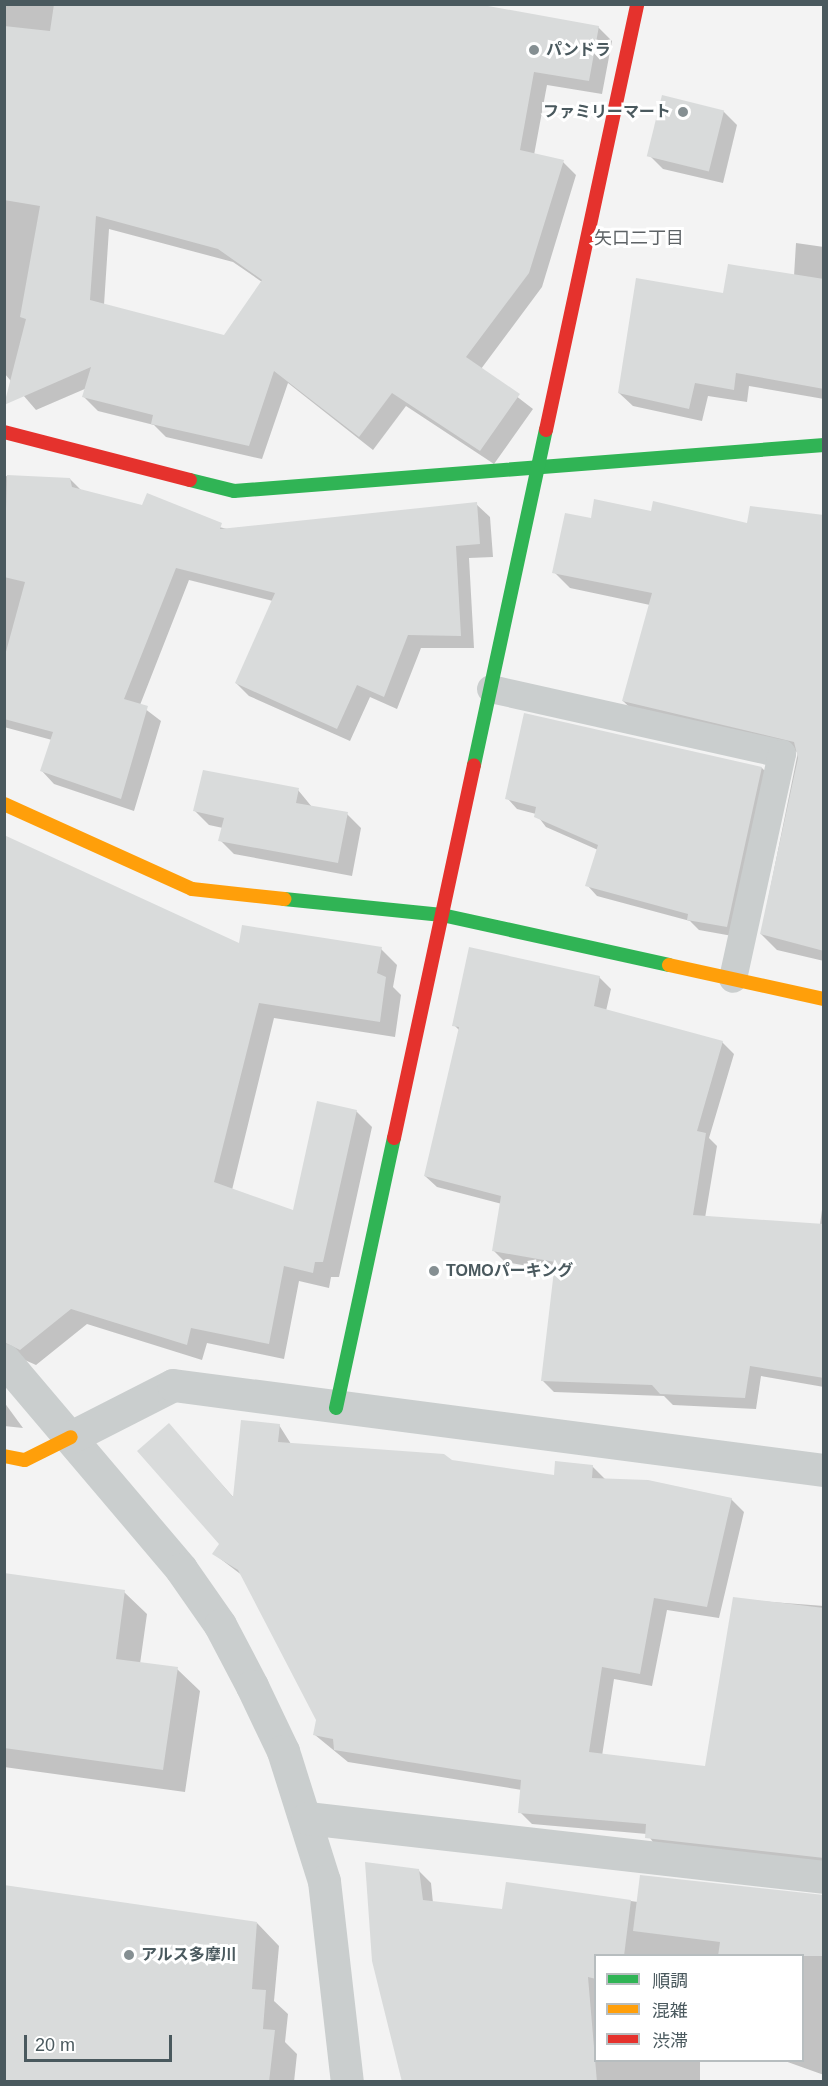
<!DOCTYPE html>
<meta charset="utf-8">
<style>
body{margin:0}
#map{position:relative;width:828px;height:2086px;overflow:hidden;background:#f3f3f3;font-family:Helvetica,"Noto Sans JP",sans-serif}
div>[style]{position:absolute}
.shadow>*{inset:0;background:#0003}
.building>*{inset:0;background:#d9dbdb;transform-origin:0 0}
.lane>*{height:28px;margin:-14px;padding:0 14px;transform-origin:14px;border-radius:14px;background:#cacece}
.street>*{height:33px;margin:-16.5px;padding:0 16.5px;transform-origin:16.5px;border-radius:16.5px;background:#cacece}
.fast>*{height:14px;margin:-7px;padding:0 7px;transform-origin:7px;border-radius:7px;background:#30b455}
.slow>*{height:14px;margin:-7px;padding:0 7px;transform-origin:7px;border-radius:7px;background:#ff9f0a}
.jam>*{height:14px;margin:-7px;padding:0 7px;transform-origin:7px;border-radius:7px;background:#e5322d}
.dots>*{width:16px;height:16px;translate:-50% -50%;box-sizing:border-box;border:3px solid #fff;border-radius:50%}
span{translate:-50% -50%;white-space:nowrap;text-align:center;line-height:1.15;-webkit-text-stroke:6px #fff;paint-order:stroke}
.poi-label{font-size:16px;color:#4a595e;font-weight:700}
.left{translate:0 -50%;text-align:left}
.right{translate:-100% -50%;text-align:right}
.neighbourhood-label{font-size:18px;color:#5e6366}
.frame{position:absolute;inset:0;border:6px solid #4a595e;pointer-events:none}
.legend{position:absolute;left:594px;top:1954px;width:210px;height:108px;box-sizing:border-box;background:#fff;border:2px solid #b7bdbf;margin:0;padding:8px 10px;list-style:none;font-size:18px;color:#4a595e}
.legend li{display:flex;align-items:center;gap:12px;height:30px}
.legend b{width:30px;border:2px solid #b7bdbf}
.scale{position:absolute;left:24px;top:2035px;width:148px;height:27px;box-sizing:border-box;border:3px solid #4a595e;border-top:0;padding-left:8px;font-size:18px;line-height:21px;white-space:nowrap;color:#4a595e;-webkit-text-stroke:4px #fff;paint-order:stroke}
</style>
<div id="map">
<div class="shadow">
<div style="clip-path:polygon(evenodd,4px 4px,273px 4px,598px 27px,612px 41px,602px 94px,547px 85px,534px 155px,563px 162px,576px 175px,542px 287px,481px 369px,533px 409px,494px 464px,406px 406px,373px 450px,288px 383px,262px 459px,166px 437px,154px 425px,98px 411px,84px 397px,87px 388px,36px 410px,4px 373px,4px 4px,109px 229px,233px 262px,262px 282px,225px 337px,104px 305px,109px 229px)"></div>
<div style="clip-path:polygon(723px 111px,737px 125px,723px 183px,663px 169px,649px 155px)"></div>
<div style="clip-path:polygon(796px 243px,824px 247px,824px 399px,749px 386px,747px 402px,708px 396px,702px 421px,633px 406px,619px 393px,725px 295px,794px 276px)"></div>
<div style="clip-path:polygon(4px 476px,70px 479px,82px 491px,227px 529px,476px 504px,490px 517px,493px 557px,469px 558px,474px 648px,421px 648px,397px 709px,370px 697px,350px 741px,249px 696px,236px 683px,273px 601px,189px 580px,140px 705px,161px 721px,134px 811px,54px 784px,41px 770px,52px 740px,4px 727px)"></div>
<div style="clip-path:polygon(652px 513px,748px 524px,824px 517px,824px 961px,777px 950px,761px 934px,798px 752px,640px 717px,623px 701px,650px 605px,570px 588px,554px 572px,592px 520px)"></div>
<div style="clip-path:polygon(762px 768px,772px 778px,738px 937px,699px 930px,690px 921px,597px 896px,587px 885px,598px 850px,546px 827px,536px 814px,517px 809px,507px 798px)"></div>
<div style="clip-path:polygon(298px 790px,312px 807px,347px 814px,361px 828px,352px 876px,234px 854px,220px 840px,223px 828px,209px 825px,195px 811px)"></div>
<div style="clip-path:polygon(4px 853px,240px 945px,381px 949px,397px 965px,393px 987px,401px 995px,395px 1037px,274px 1018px,232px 1190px,294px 1212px,356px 1111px,372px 1127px,339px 1277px,331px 1277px,329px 1288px,299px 1281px,284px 1359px,207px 1343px,202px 1360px,87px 1324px,36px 1365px,18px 1357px,4px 1367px)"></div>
<div style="clip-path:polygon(599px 977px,611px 989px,606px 1011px,722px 1042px,734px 1054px,709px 1138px,717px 1146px,705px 1218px,820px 1225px,824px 1194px,824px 1387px,761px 1376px,756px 1409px,673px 1405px,664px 1396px,554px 1392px,543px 1381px,556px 1271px,505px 1262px,494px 1251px,502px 1204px,437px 1187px,425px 1176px,460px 1031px,454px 1025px)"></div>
<div style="clip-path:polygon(4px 1402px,23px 1428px,4px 1426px)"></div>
<div style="clip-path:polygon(169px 1425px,234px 1498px,279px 1425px,291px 1444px,555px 1477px,592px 1466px,605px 1479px,731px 1499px,744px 1512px,719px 1618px,667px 1610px,652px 1686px,614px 1679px,602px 1756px,706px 1768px,734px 1599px,824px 1606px,824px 1871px,659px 1850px,647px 1834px,532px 1824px,520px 1812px,522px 1790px,348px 1762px,315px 1735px,317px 1720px,243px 1576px,214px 1554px,221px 1544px)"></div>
<div style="clip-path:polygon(4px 1575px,124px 1592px,147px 1614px,140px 1664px,177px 1669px,200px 1691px,185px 1792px,4px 1767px)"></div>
<div style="clip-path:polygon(419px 1871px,431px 1883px,433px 1903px,503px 1911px,508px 1884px,638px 1902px,824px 1897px,824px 2075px,782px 2060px,802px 2060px,802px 1956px,596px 1956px,596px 2060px,700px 2060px,700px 2082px,403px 2082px)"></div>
<div style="clip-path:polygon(257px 1923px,279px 1946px,274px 2001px,288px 2014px,285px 2042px,297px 2054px,294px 2082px,4px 2082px)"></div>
</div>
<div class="building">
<div style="clip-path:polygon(evenodd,54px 4px,477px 4px,599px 26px,589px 81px,534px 72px,520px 150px,564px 160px,529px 273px,466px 357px,520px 394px,480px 451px,392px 393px,359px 437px,274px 371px,249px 446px,151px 424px,153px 415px,82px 397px,91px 367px,4px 405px,26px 319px,20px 317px,40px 206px,4px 200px,4px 26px,50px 31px,54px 4px,96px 216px,218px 249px,262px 280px,224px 335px,90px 300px,96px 216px)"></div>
<div style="left:662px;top:95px;width:64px;height:63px;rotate:14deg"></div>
<div style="clip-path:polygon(728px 264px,824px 279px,824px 389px,736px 373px,734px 390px,695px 383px,689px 409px,618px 393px,636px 278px,723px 293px)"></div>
<div style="clip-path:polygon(7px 475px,70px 478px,72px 487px,142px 505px,147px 493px,222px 523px,220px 529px,477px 502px,480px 544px,456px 546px,461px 636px,408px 635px,384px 697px,357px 685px,337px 729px,235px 683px,275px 593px,176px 568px,124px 699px,148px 706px,121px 799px,40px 771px,53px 732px,4px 719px,4px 659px,25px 582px,4px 577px)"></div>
<div style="clip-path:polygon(594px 499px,651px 511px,653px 501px,747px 523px,750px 506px,824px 515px,824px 951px,760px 934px,798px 758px,794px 742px,622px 701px,652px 593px,552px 573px,565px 513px,591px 518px)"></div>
<div style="clip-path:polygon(524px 713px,762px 767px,727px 927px,687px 920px,688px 914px,585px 886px,598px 845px,534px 817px,536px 807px,505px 799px)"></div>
<div style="clip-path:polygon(203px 770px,299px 788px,296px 803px,348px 812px,338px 863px,218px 841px,224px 818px,193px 811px)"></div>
<div style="clip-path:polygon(4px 835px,239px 943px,242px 925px,382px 947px,377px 973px,386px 977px,380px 1022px,259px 1003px,214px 1182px,293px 1210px,317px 1101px,357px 1110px,323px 1262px,315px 1262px,313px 1273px,284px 1266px,269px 1344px,191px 1328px,187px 1345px,71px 1309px,20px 1350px,4px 1342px)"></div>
<div style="clip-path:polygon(469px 947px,600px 976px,594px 1006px,723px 1041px,697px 1131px,706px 1133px,693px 1215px,824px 1224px,824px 1378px,750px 1366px,745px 1398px,660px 1394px,652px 1385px,541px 1381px,555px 1262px,492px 1251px,501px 1196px,424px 1176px,459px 1027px,452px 1026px)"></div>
<div style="clip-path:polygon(241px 1420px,280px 1424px,278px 1442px,444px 1454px,452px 1460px,554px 1475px,555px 1461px,593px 1465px,592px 1478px,648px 1480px,732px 1498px,707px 1607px,654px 1598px,640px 1674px,602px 1667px,589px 1752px,705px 1766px,733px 1597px,824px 1608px,824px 1858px,645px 1838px,646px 1824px,518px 1813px,521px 1780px,334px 1750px,333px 1739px,313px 1735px,316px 1720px,238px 1570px,212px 1554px,219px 1544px,137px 1451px,169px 1423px,233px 1497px)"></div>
<div style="clip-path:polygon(4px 1573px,125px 1590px,116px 1659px,178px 1667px,163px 1770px,4px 1748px)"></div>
<div style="clip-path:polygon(365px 1862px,419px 1869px,423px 1900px,502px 1909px,506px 1882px,631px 1900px,624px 1956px,596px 1956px,596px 1979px,588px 1977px,597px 2082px,402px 2082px,372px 1961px)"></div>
<div style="clip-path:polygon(640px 1875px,824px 1895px,824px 1956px,718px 1956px,720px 1942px,633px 1931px)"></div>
<div style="clip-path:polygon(4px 1885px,257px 1922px,252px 1989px,266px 1990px,263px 2029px,275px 2030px,269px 2082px,4px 2082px)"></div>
</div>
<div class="lane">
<div style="left:491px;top:689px;width:298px;rotate:12.6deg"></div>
<div style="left:782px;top:754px;width:230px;rotate:102.3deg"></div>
</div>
<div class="street">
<div style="left:4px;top:1360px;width:274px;rotate:49.7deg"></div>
<div style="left:181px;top:1569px;width:68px;rotate:55.1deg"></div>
<div style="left:220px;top:1625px;width:69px;rotate:62.3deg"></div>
<div style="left:252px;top:1686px;width:72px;rotate:64.5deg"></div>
<div style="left:283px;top:1751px;width:136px;rotate:72.5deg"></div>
<div style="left:324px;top:1881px;width:202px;rotate:83.5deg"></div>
<div style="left:71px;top:1437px;width:114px;rotate:-27deg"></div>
<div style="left:173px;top:1385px;width:657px;rotate:7.44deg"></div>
<div style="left:307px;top:1818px;width:520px;rotate:6.51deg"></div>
</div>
<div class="fast">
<div style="left:190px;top:480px;width:45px;rotate:14deg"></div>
<div style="left:234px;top:491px;width:592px;rotate:-4.46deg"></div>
<div style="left:474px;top:765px;width:343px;rotate:-77.9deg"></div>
<div style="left:284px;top:899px;width:159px;rotate:5.8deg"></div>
<div style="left:442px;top:915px;width:232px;rotate:12.4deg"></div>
<div style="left:336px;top:1408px;width:276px;rotate:-77.9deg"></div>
</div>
<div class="slow">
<div style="left:4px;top:804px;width:206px;rotate:24.3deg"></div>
<div style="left:192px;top:889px;width:93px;rotate:6.2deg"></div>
<div style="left:669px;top:965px;width:159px;rotate:12.4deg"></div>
<div style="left:4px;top:1456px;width:21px;rotate:11deg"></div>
<div style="left:25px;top:1460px;width:51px;rotate:-26.6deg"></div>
</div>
<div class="jam">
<div style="left:546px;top:430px;width:436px;rotate:-77.9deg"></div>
<div style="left:4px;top:432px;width:192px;rotate:14.5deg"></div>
<div style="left:394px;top:1138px;width:381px;rotate:-77.9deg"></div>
</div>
<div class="dots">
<div style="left:534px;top:50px;background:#858f92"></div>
<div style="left:683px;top:112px;background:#858f92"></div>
<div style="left:434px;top:1271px;background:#858f92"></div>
<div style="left:129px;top:1955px;background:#858f92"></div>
</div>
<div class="poi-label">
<span class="left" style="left:546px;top:50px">パンドラ</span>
<span class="right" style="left:671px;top:112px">ファミリーマート</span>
<span class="left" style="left:446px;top:1271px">TOMOパーキング</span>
<span class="left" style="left:141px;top:1955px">アルス多摩川</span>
</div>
<div class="neighbourhood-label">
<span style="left:639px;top:238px">矢口二丁目</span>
</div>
<div class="frame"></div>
<ul class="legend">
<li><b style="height:8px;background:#30b455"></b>順調</li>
<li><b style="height:8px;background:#ff9f0a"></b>混雑</li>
<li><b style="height:8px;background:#e5322d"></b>渋滞</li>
</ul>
<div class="scale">20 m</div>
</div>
